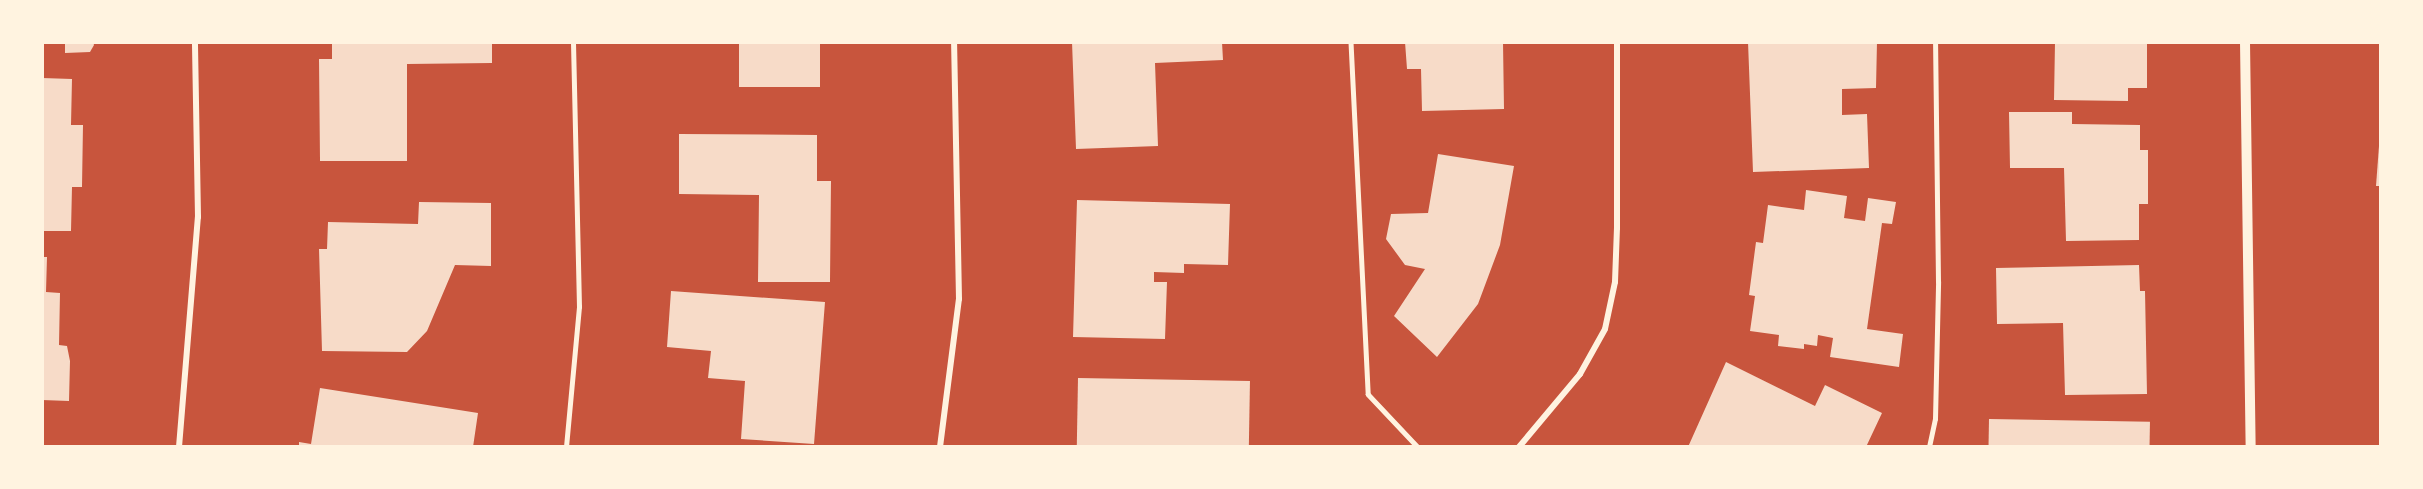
<!DOCTYPE html>
<style>
body{margin:0}
#map{position:relative;width:2423px;height:489px;overflow:hidden;background:#c8553d;font-family:"Work Sans",sans-serif}
div>[style]{position:absolute}
.building>*{inset:0;background:#f7dbc8;transform-origin:0 0}
.service>*{height:4.5px;margin:-2.25px;padding:0 2.25px;transform-origin:2.25px;border-radius:2.25px;background:#fff3e0}
.minor>*{height:6px;margin:-3px;padding:0 3px;transform-origin:3px;border-radius:3px;background:#fff3e0}
.tertiary>*{height:10px;margin:-5px;padding:0 5px;transform-origin:5px;border-radius:5px;background:#fff3e0}
span{translate:-50% -50%;white-space:nowrap;text-align:center;line-height:1.15;-webkit-text-stroke:5px #fff3e0;paint-order:stroke}
.frame{position:absolute;inset:0;border:44px solid #fff3e0;pointer-events:none}
</style>
<div id="map">
<div class="building">
<div style="clip-path:polygon(65px 42px,93px 42px,94px 45px,90px 52px,65px 53px)"></div>
<div style="clip-path:polygon(332px 42px,492px 42px,492px 63px,407px 64px,407px 161px,320px 161px,319px 59px,332px 59px)"></div>
<div style="left:739px;top:42px;width:81px;height:45px"></div>
<div style="clip-path:polygon(1072px 42px,1222px 42px,1223px 60px,1155px 63px,1158px 146px,1076px 149px)"></div>
<div style="clip-path:polygon(1405px 42px,1503px 42px,1504px 109px,1422px 111px,1421px 69px,1407px 69px)"></div>
<div style="clip-path:polygon(1748px 42px,1877px 42px,1876px 88px,1842px 89px,1842px 115px,1867px 114px,1869px 168px,1753px 172px)"></div>
<div style="clip-path:polygon(2055px 42px,2147px 42px,2147px 88px,2128px 88px,2128px 101px,2054px 100px)"></div>
<div style="clip-path:polygon(42px 78px,72px 79px,71px 125px,83px 125px,82px 187px,72px 187px,71px 231px,42px 231px)"></div>
<div style="clip-path:polygon(2009px 112px,2072px 112px,2072px 124px,2140px 125px,2140px 150px,2148px 150px,2148px 204px,2139px 204px,2139px 240px,2066px 241px,2064px 168px,2010px 168px)"></div>
<div style="clip-path:polygon(679px 134px,817px 135px,817px 181px,831px 181px,830px 282px,758px 282px,759px 195px,679px 194px)"></div>
<div style="clip-path:polygon(2379px 146px,2381px 146px,2381px 186px,2376px 186px)"></div>
<div style="clip-path:polygon(1438px 154px,1514px 166px,1500px 245px,1478px 304px,1437px 357px,1394px 316px,1425px 269px,1405px 265px,1386px 239px,1391px 214px,1428px 213px)"></div>
<div style="clip-path:polygon(1806px 190px,1847px 196px,1844px 218px,1865px 221px,1868px 198px,1896px 202px,1892px 224px,1882px 223px,1867px 329px,1903px 334px,1899px 367px,1830px 357px,1833px 338px,1818px 335px,1817px 346px,1804px 344px,1804px 349px,1778px 346px,1779px 335px,1750px 331px,1755px 296px,1749px 295px,1756px 242px,1763px 243px,1768px 205px,1804px 210px)"></div>
<div style="clip-path:polygon(1077px 200px,1230px 204px,1228px 265px,1184px 264px,1184px 273px,1154px 272px,1154px 282px,1167px 282px,1165px 339px,1073px 337px)"></div>
<div style="clip-path:polygon(419px 202px,491px 203px,491px 266px,455px 265px,427px 331px,407px 352px,322px 351px,319px 249px,327px 249px,328px 222px,418px 224px)"></div>
<div style="clip-path:polygon(42px 257px,47px 257px,46px 292px,60px 293px,59px 345px,67px 346px,70px 361px,69px 401px,42px 400px)"></div>
<div style="clip-path:polygon(2139px 265px,2140px 291px,2145px 291px,2147px 394px,2065px 395px,2063px 323px,1997px 324px,1996px 268px)"></div>
<div style="clip-path:polygon(671px 291px,825px 302px,814px 444px,741px 439px,745px 381px,708px 378px,711px 351px,667px 347px)"></div>
<div style="clip-path:polygon(1726px 362px,1815px 406px,1825px 385px,1882px 413px,1866px 447px,1688px 447px)"></div>
<div style="left:1078px;top:378px;width:172px;height:69px;rotate:1deg"></div>
<div style="clip-path:polygon(320px 388px,478px 413px,473px 447px,299px 447px,299px 442px,311px 444px)"></div>
<div style="left:1989px;top:419px;width:161px;height:28px;rotate:1deg"></div>
</div>
<div class="service">
<div style="left:1351px;top:42px;width:352px;rotate:87.2deg"></div>
<div style="left:1368px;top:394px;width:73px;rotate:46.7deg"></div>
<div style="left:566px;top:447px;width:141px;rotate:-84.7deg"></div>
<div style="left:579px;top:307px;width:265px;rotate:-91.3deg"></div>
<div style="left:1929px;top:447px;width:29px;rotate:-78deg"></div>
<div style="left:1935px;top:419px;width:137px;rotate:-88.7deg"></div>
<div style="left:1938px;top:282px;width:240px;rotate:-90.7deg"></div>
</div>
<div class="minor">
<div style="left:179px;top:447px;width:231px;rotate:-85.3deg"></div>
<div style="left:198px;top:217px;width:175px;rotate:-91deg"></div>
<div style="left:940px;top:447px;width:149px;rotate:-82.7deg"></div>
<div style="left:959px;top:299px;width:257px;rotate:-91.1deg"></div>
<div style="left:1519px;top:447px;width:95px;rotate:-50.1deg"></div>
<div style="left:1580px;top:374px;width:51px;rotate:-60.9deg"></div>
<div style="left:1605px;top:329px;width:48px;rotate:-78deg"></div>
<div style="left:1615px;top:282px;width:54px;rotate:-87.9deg"></div>
<div style="left:1617px;top:228px;width:186px;rotate:-90deg"></div>
</div>
<div class="tertiary">
<div style="left:2245px;top:42px;width:405px;rotate:89.2deg"></div>
</div>
<div class="frame"></div>
</div>
